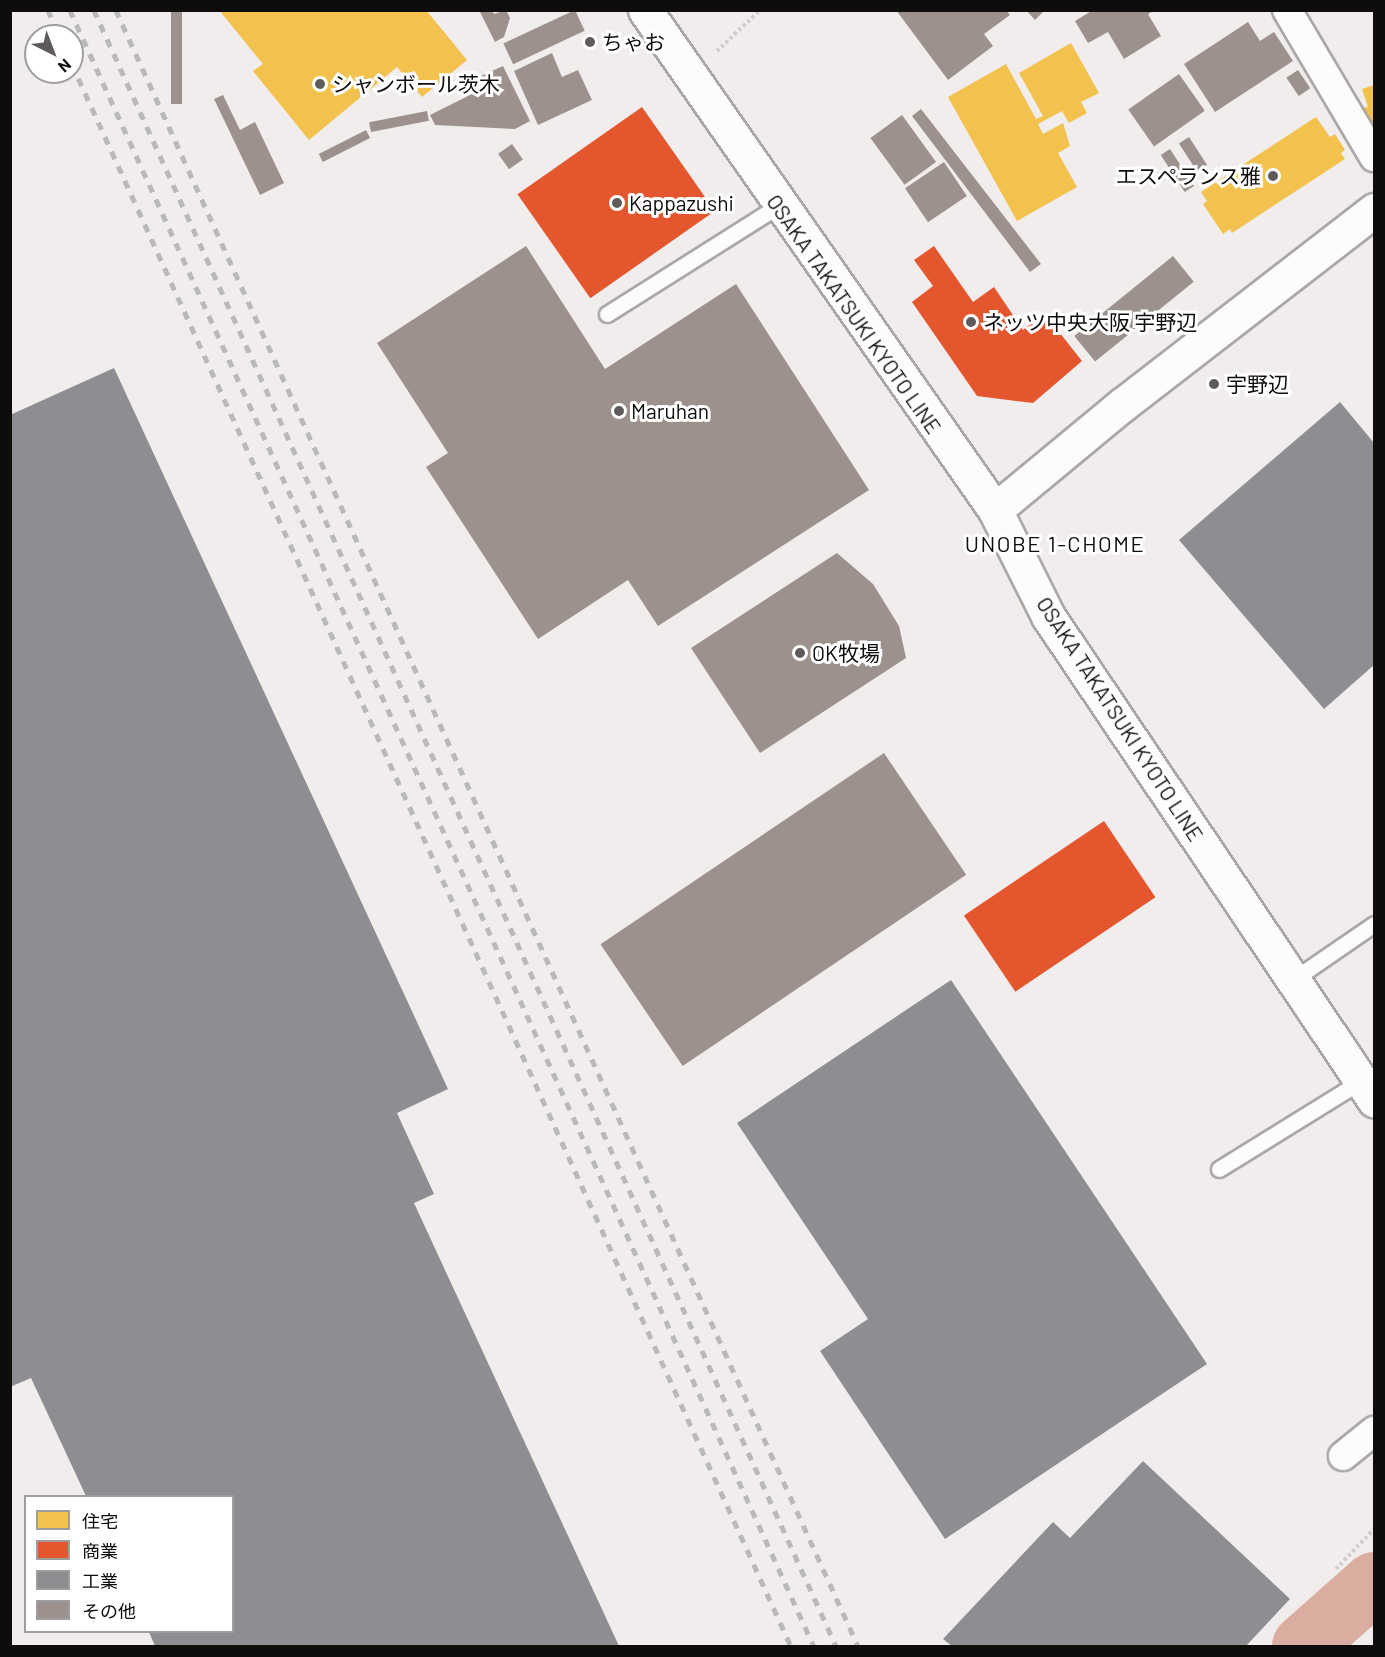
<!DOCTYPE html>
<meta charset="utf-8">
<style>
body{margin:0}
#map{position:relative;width:1385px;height:1657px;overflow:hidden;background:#f0edec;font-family:Barlow,"Noto Sans JP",sans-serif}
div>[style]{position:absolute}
.homes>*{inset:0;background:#f2c14e}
.shops>*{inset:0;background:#e4572e;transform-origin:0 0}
.industry>*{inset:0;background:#8d8d92}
.river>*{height:62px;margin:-31px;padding:0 31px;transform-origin:31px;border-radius:31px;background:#dbada0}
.building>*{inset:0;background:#9d918d;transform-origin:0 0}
.path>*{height:4px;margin-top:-2px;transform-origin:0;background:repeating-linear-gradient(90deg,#cfcecd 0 3px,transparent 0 6px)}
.roads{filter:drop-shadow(2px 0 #aaa7a6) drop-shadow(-2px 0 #aaa7a6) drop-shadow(0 2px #aaa7a6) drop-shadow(0 -2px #aaa7a6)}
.lane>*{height:15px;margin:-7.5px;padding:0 7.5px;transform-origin:7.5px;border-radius:7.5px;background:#fdfcfc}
.street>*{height:28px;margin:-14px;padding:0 14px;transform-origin:14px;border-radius:14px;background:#fdfcfc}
.secondary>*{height:33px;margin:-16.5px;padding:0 16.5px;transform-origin:16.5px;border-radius:16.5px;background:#fdfcfc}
.primary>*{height:33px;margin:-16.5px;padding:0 16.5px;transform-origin:16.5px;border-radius:16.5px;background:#fdfcfc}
.rail>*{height:4.5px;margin-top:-2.25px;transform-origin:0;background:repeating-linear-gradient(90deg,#bab9b9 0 8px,transparent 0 16px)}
.dots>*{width:16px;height:16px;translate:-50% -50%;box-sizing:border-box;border:3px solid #fff;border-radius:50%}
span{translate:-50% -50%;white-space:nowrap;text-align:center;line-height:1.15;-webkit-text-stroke:6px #fff;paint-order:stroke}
.poi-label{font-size:21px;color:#0f0d0c}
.left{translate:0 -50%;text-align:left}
.right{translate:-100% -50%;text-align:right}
.street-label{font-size:21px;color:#0f0d0c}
.neighbourhood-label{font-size:22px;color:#0f0d0c;letter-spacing:1.5px}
.frame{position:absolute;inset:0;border:12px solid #0f0d0c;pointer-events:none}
.legend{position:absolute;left:24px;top:1495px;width:210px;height:138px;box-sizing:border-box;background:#fff;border:2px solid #9f9e9e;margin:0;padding:8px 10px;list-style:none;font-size:18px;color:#0f0d0c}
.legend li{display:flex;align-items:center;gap:12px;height:30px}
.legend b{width:30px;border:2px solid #9f9e9e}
.north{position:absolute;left:24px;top:24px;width:60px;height:60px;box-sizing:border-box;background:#fff;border:2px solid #9f9e9e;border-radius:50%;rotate:138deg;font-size:16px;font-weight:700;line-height:24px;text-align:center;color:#0f0d0c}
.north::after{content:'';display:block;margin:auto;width:21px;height:27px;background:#5e5b5a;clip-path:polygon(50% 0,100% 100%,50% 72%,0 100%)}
</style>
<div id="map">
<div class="homes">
<div style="clip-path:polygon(219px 10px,426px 10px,467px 60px,422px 97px,397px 67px,309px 140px,253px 71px,263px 64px)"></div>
<div style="clip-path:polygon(1071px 43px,1099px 93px,1081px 102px,1087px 113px,1069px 123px,1062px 111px,1038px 124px,1043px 134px,1063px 123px,1070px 146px,1058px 153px,1077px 187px,1017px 221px,948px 97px,1006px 64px,1036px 119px,1043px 116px,1019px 73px)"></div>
<div style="clip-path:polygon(1374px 85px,1374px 127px,1369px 129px,1362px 108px,1368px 107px,1362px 89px)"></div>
<div style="clip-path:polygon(1316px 117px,1330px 137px,1335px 134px,1345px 150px,1341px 153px,1345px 159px,1232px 233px,1230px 229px,1223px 234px,1203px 204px,1207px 201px,1201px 192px)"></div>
</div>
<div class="shops">
<div style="left:642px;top:107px;width:127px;height:152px;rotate:55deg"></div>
<div style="clip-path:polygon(934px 246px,973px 302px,994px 287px,1023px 330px,1044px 313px,1082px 361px,1033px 403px,977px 396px,912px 302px,933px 286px,914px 260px)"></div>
<div style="left:1104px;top:821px;width:92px;height:169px;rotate:56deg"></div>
</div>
<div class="industry">
<div style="clip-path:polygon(114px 368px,448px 1089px,397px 1113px,434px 1194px,414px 1203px,619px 1646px,155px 1646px,149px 1632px,232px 1632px,232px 1496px,86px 1496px,31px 1378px,10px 1387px,10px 415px)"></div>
<div style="clip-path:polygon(1340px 402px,1374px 443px,1374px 665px,1324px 709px,1179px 540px)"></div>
<div style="clip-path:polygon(951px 980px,1207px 1364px,945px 1539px,820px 1351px,868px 1319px,737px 1123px)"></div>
<div style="clip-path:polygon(1143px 1461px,1290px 1599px,1246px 1646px,952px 1646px,943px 1639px,1053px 1522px,1070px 1538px)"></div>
</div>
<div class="river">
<div style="left:1303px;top:1646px;width:95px;rotate:-41.6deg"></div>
</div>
<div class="building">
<div style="left:171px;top:10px;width:11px;height:94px"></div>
<div style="clip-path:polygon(479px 10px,492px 10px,494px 14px,506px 10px,510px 18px,504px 37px,495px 42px)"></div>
<div style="left:575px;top:10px;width:23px;height:79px;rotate:65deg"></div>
<div style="clip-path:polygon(896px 10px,1006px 10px,1010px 15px,984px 34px,993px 46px,948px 80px)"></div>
<div style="clip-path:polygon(1026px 10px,1045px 10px,1035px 20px)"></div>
<div style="clip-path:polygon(1093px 10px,1155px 10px,1148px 14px,1161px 36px,1124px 59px,1108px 32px,1088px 43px,1075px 21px)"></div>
<div style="clip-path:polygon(1248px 22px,1260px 41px,1274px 32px,1293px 61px,1215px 112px,1184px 64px)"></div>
<div style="clip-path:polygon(552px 53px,562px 77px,578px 70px,592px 100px,538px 125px,514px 71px)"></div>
<div style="clip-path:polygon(503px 66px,530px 121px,515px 129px,435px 125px,430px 115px,486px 87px,481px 76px)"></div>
<div style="left:1298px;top:70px;width:22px;height:14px;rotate:56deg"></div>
<div style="left:1179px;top:74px;width:45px;height:62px;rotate:55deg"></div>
<div style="clip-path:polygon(223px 95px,240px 130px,255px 122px,284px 183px,260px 195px,214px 99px)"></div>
<div style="clip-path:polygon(921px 109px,1041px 264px,1030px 272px,912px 116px)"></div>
<div style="left:427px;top:111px;width:10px;height:59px;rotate:79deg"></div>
<div style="left:902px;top:115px;width:58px;height:39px;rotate:54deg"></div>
<div style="left:366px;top:130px;width:9px;height:53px;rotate:63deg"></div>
<div style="left:1189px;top:137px;width:33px;height:12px;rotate:57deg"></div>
<div style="left:512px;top:144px;width:19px;height:17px;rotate:55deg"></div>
<div style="left:1170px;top:149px;width:44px;height:11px;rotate:57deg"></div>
<div style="left:944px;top:162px;width:41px;height:47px;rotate:56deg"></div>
<div style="clip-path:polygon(526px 246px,605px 369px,736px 284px,869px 490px,658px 626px,628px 580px,538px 639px,426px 467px,448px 453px,377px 343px)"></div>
<div style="left:1173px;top:256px;width:33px;height:127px;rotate:51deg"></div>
<div style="clip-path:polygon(837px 553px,873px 584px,899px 626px,906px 658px,760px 753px,691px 648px)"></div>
<div style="left:884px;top:753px;width:147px;height:342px;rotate:56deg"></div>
</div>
<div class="path">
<div style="left:717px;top:51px;width:59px;rotate:-43.6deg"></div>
<div style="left:1336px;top:1569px;width:55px;rotate:-46.5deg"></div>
</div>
<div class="roads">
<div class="lane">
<div style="left:607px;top:314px;width:202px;rotate:-32.3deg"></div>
<div style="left:1294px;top:979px;width:97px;rotate:-34.5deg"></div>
<div style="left:1219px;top:1169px;width:167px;rotate:-31.8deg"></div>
</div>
<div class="street">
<div style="left:1287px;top:10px;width:171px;rotate:59.4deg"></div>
<div style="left:1343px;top:1456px;width:40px;rotate:-39deg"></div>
</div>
<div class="secondary">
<div style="left:995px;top:510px;width:165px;rotate:-39.6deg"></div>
<div style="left:1122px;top:405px;width:319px;rotate:-37.7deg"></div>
</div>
<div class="primary">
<div style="left:645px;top:10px;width:610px;rotate:55.01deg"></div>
<div style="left:995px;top:510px;width:119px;rotate:63.4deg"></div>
<div style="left:1048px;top:616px;width:584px;rotate:56.04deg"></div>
</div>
</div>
<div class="rail">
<div style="left:48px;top:10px;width:29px;rotate:65deg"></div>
<div style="left:70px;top:10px;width:1797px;rotate:65.55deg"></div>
<div style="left:94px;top:10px;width:1796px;rotate:65.6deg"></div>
<div style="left:116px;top:10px;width:1796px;rotate:65.6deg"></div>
<div style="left:72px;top:64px;width:1738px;rotate:65.56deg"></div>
</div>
<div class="dots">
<div style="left:590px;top:42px;background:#5e5b5a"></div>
<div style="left:320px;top:84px;background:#5e5b5a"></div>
<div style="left:1273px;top:176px;background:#5e5b5a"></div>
<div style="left:617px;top:203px;background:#5e5b5a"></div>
<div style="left:971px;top:322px;background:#5e5b5a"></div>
<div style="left:1214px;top:384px;background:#5e5b5a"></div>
<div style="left:619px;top:411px;background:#5e5b5a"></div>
<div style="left:800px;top:653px;background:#5e5b5a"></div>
</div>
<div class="poi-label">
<span class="left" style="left:602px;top:42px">ちゃお</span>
<span class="left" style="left:332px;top:84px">シャンボール茨木</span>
<span class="right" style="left:1261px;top:176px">エスペランス雅</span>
<span class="left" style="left:629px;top:203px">Kappazushi</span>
<span class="left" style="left:983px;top:322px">ネッツ中央大阪 宇野辺</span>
<span class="left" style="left:1226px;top:384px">宇野辺</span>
<span class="left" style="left:631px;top:411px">Maruhan</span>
<span class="left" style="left:812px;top:653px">OK牧場</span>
</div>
<div class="street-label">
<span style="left:854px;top:314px;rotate:55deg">OSAKA TAKATSUKI KYOTO LINE</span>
<span style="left:1120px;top:719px;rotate:57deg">OSAKA TAKATSUKI KYOTO LINE</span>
</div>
<div class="neighbourhood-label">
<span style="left:1055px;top:544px">UNOBE 1-CHOME</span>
</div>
<div class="frame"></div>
<ul class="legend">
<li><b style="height:16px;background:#f2c14e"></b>住宅</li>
<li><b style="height:16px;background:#e4572e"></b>商業</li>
<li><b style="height:16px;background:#8d8d92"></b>工業</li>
<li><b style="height:16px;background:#9d918d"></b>その他</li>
</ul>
<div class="north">N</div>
</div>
